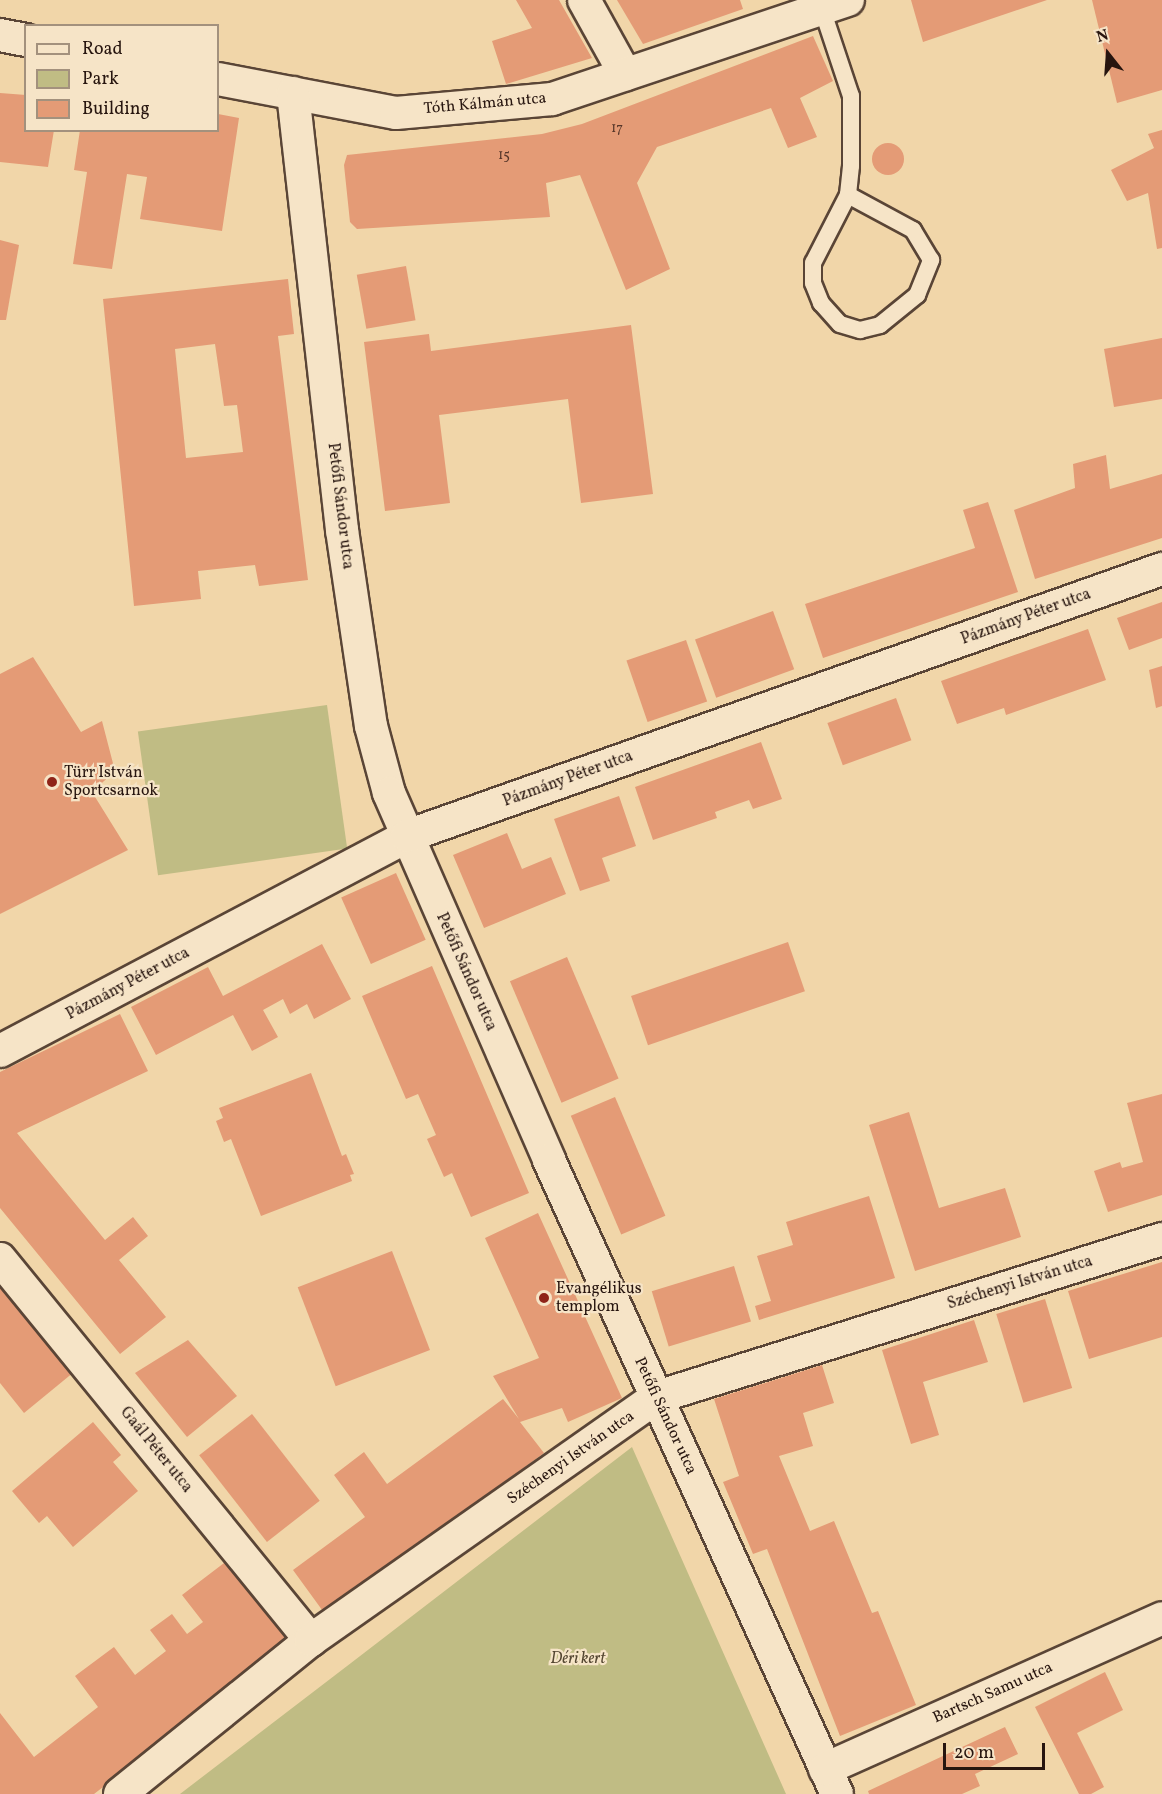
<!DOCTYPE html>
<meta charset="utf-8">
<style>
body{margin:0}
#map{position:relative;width:1162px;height:1794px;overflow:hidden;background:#f1d6a9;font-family:Vollkorn,serif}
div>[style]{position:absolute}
.green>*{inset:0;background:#c0bc84;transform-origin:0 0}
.building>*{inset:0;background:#e49b76;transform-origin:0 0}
.round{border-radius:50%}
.roads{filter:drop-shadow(2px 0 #5a4536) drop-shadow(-2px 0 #5a4536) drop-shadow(0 2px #5a4536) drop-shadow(0 -2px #5a4536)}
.lane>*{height:16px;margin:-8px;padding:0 8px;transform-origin:8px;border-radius:8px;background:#f6e4c7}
.street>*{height:32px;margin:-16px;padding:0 16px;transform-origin:16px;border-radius:16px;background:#f6e4c7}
.dots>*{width:16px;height:16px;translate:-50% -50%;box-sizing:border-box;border:3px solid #f6e4c7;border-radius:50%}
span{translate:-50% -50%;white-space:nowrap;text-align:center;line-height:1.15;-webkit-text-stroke:4.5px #f6e4c7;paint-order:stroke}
.number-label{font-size:14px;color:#563629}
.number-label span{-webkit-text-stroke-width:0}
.street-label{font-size:16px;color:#27150f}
.poi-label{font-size:16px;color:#27150f}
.left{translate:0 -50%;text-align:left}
.park-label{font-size:16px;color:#554732;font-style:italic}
.legend{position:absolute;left:24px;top:24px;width:195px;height:108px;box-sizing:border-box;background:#f6e4c7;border:2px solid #a3917d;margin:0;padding:8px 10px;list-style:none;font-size:18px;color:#27150f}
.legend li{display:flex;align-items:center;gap:12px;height:30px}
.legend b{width:30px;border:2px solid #a3917d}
.north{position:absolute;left:1078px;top:24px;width:60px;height:60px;-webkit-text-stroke:4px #f6e4c7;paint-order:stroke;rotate:343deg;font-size:16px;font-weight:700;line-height:24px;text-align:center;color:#27150f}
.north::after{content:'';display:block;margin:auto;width:21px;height:27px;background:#27150f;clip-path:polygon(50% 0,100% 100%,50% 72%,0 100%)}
.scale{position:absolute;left:943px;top:1743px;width:102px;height:27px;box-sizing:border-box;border:3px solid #27150f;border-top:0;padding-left:8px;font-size:18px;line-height:21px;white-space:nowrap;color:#27150f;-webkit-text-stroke:4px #f6e4c7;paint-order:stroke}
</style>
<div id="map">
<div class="green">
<div style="left:327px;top:705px;width:145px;height:191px;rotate:82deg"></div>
<div style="clip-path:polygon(632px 1447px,786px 1794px,180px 1794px,351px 1663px)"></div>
</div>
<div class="building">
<div style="clip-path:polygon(516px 0,559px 0,592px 58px,506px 84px,492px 41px,532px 28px)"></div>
<div style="clip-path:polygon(617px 0,740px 0,743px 9px,643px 44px)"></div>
<div style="clip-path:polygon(911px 0,1047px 0,923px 42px)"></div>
<div style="clip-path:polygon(1092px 0,1162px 0,1162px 90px,1117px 103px)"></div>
<div style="clip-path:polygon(813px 36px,833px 81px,800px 98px,817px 137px,788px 148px,771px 108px,657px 147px,637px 183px,670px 269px,626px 290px,580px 175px,546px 183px,550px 217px,357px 229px,350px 222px,344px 165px,347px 155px,542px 134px,582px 124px)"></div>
<div style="clip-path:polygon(0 93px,26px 95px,26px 130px,54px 130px,48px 167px,0 162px)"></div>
<div style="clip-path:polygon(218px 114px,239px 118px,222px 231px,140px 219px,147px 177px,127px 174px,112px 269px,73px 264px,87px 172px,74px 170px,80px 130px,218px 130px)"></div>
<div style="clip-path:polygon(1162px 130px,1162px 248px,1157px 249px,1148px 193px,1127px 201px,1111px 170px,1154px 148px,1148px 134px)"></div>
<div class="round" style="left:872px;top:143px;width:32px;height:32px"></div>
<div style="clip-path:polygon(0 240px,19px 245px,6px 320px,0 320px)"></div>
<div style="left:406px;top:266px;width:55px;height:50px;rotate:80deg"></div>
<div style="clip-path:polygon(evenodd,288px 279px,294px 334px,278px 336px,308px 580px,259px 586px,255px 565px,198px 571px,201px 599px,134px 606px,103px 299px,288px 279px,215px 344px,224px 406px,237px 405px,243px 452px,186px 458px,175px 349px,215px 344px)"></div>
<div style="clip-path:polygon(631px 325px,653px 494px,581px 503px,568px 399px,439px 415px,450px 503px,385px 511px,364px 342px,429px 334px,431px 351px)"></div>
<div style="clip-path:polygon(1162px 338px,1162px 399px,1114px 407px,1104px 349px)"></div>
<div style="clip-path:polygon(1106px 455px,1110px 489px,1162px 474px,1162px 538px,1035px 579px,1014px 510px,1075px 488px,1073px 464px)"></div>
<div style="clip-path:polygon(988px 502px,1018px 592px,823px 658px,805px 604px,975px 548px,963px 510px)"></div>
<div style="clip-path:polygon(1162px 602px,1162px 638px,1129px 650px,1117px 618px)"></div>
<div style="left:773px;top:611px;width:62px;height:83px;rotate:70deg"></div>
<div style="clip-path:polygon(1088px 629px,1106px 680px,1006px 715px,1004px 708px,957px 724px,941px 681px)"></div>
<div style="left:686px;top:640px;width:65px;height:63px;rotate:71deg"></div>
<div style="clip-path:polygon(33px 657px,81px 732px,102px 721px,115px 771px,92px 792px,128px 850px,0 914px,0 674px)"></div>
<div style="clip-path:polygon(1162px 666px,1162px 706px,1156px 708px,1149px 670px)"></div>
<div style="left:896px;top:698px;width:45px;height:73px;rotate:70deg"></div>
<div style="clip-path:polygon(761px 742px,782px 799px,753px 809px,749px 800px,715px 812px,717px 818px,653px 840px,635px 787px)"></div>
<div style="clip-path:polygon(619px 796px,636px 846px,602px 858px,610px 881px,580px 891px,554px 819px)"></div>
<div style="clip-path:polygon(507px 833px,522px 869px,551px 857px,566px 894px,484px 928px,453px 855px)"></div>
<div style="left:396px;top:873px;width:73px;height:60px;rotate:66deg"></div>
<div style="left:788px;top:942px;width:52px;height:166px;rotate:71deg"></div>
<div style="clip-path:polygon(322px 944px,351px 999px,314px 1019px,307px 1004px,290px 1014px,283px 999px,263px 1010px,278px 1037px,252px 1051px,233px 1015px,156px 1055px,131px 1007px,208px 967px,223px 996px)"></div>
<div style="left:567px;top:957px;width:132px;height:62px;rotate:67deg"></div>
<div style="clip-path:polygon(432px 966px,529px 1193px,471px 1217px,452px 1173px,444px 1177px,427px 1139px,436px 1135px,418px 1094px,406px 1099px,362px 996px)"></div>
<div style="clip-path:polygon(120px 1014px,148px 1071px,17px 1133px,105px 1240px,133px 1217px,148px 1236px,119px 1260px,166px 1317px,120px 1354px,0 1208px,0 1072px)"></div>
<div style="clip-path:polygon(311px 1073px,342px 1156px,346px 1154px,354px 1174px,350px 1175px,352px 1181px,261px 1216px,231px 1139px,224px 1142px,216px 1121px,223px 1118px,219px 1108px)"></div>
<div style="clip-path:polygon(1162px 1094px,1162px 1195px,1108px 1212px,1094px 1171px,1120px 1162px,1122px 1168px,1143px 1162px,1127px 1103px)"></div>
<div style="left:615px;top:1097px;width:129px;height:48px;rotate:67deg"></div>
<div style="clip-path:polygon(909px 1112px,939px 1208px,1005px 1188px,1021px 1237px,915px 1271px,869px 1125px)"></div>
<div style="clip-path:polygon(869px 1196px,895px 1278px,759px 1320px,755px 1306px,771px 1301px,757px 1256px,793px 1245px,786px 1222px)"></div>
<div style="clip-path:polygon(538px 1213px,622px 1398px,568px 1422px,562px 1408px,520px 1422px,544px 1453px,325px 1614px,293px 1570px,365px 1517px,334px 1475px,364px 1452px,387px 1484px,503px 1399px,519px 1419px,493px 1376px,539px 1358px,485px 1238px)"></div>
<div style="left:392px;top:1251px;width:106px;height:101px;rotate:69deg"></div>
<div style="clip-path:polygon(1162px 1262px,1162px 1337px,1089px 1359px,1068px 1291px)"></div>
<div style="left:734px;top:1266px;width:58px;height:86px;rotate:73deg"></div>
<div style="clip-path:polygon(0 1282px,74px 1372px,24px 1413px,0 1383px)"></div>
<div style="left:1045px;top:1299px;width:93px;height:51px;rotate:73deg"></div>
<div style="clip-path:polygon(974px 1320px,988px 1362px,923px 1382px,939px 1435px,911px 1444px,882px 1350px)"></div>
<div style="clip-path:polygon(188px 1340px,237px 1396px,187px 1437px,135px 1373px)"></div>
<div style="clip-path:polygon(822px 1365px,834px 1403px,803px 1413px,813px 1446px,779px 1456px,810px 1531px,834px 1521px,872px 1613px,878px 1611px,916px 1705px,840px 1736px,767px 1549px,753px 1554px,723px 1482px,739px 1476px,714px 1399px)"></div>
<div style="left:252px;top:1414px;width:110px;height:67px;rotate:52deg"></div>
<div style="clip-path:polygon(93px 1422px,121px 1455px,113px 1462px,138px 1491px,73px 1547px,47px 1516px,39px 1523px,12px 1491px)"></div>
<div style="clip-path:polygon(228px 1560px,291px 1642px,94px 1794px,0 1794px,0 1713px,34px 1757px,98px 1707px,75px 1676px,114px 1647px,135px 1675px,166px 1651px,150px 1630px,172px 1614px,187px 1634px,203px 1622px,182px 1595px)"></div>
<div style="clip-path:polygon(1105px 1672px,1123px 1710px,1077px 1733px,1104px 1787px,1091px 1794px,1079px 1794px,1035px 1707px)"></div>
<div style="clip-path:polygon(1005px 1727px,1018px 1754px,975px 1774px,980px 1786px,962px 1794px,869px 1794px,868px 1791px)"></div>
</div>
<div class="roads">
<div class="lane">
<div style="left:822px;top:9px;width:92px;rotate:71.6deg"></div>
<div style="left:851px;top:96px;width:70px;rotate:90deg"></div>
<div style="left:851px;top:166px;width:29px;rotate:96deg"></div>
<div style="left:848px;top:195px;width:76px;rotate:117.2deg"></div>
<div style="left:813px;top:263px;width:20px;rotate:90deg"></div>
<div style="left:813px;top:283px;width:22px;rotate:68deg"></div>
<div style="left:821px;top:303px;width:28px;rotate:48deg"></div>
<div style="left:840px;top:324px;width:21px;rotate:17deg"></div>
<div style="left:860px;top:330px;width:21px;rotate:-14deg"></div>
<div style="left:880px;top:325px;width:48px;rotate:-39deg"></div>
<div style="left:917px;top:295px;width:38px;rotate:-68deg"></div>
<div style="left:931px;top:260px;width:35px;rotate:-121deg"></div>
<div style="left:913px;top:230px;width:74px;rotate:-151.7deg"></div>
</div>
<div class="street">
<div style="left:584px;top:0;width:85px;rotate:61deg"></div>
<div style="left:0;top:35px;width:26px;rotate:11deg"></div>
<div style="left:218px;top:79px;width:181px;rotate:10.8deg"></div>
<div style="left:396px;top:113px;width:157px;rotate:-5.1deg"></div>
<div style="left:552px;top:99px;width:312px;rotate:-18.5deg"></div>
<div style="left:293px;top:93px;width:440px;rotate:83.6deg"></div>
<div style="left:342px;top:530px;width:198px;rotate:81.6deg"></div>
<div style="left:371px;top:726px;width:69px;rotate:75deg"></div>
<div style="left:389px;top:793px;width:400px;rotate:66.4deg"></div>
<div style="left:549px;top:1160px;width:696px;rotate:65.57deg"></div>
<div style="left:0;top:1051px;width:460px;rotate:-27.8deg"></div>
<div style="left:407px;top:836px;width:801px;rotate:-19.48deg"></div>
<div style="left:0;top:1259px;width:492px;rotate:50.8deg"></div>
<div style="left:825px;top:1769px;width:369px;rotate:-24.1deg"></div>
<div style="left:120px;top:1794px;width:245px;rotate:-38.9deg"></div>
<div style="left:311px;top:1640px;width:423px;rotate:-35.1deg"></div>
<div style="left:657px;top:1397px;width:529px;rotate:-17.37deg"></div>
</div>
</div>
<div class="dots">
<div style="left:52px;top:782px;background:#8f2418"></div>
<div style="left:544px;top:1298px;background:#8f2418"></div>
</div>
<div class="number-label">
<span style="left:617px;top:129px">17</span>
<span style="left:504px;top:156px">15</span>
</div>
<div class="street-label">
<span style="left:485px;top:104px;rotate:-5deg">Tóth Kálmán utca</span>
<span style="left:340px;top:506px;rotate:83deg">Petőfi Sándor utca</span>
<span style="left:1026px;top:617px;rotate:-20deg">Pázmány Péter utca</span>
<span style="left:568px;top:779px;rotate:-20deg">Pázmány Péter utca</span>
<span style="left:466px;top:972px;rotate:66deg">Petőfi Sándor utca</span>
<span style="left:128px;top:984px;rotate:-28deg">Pázmány Péter utca</span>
<span style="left:1020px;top:1283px;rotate:-17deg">Széchenyi István utca</span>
<span style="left:665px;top:1416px;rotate:65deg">Petőfi Sándor utca</span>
<span style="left:156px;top:1450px;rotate:51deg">Gaál Péter utca</span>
<span style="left:571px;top:1458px;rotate:-35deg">Széchenyi István utca</span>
<span style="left:993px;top:1693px;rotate:-24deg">Bartsch Samu utca</span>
</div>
<div class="poi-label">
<span class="left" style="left:64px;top:782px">Türr István<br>Sportcsarnok</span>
<span class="left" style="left:556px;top:1298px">Evangélikus<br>templom</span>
</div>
<div class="park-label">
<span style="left:578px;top:1659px">Déri kert</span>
</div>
<ul class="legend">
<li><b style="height:8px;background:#f6e4c7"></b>Road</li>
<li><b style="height:16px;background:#c0bc84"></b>Park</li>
<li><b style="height:16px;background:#e49b76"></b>Building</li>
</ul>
<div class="north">N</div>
<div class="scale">20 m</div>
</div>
